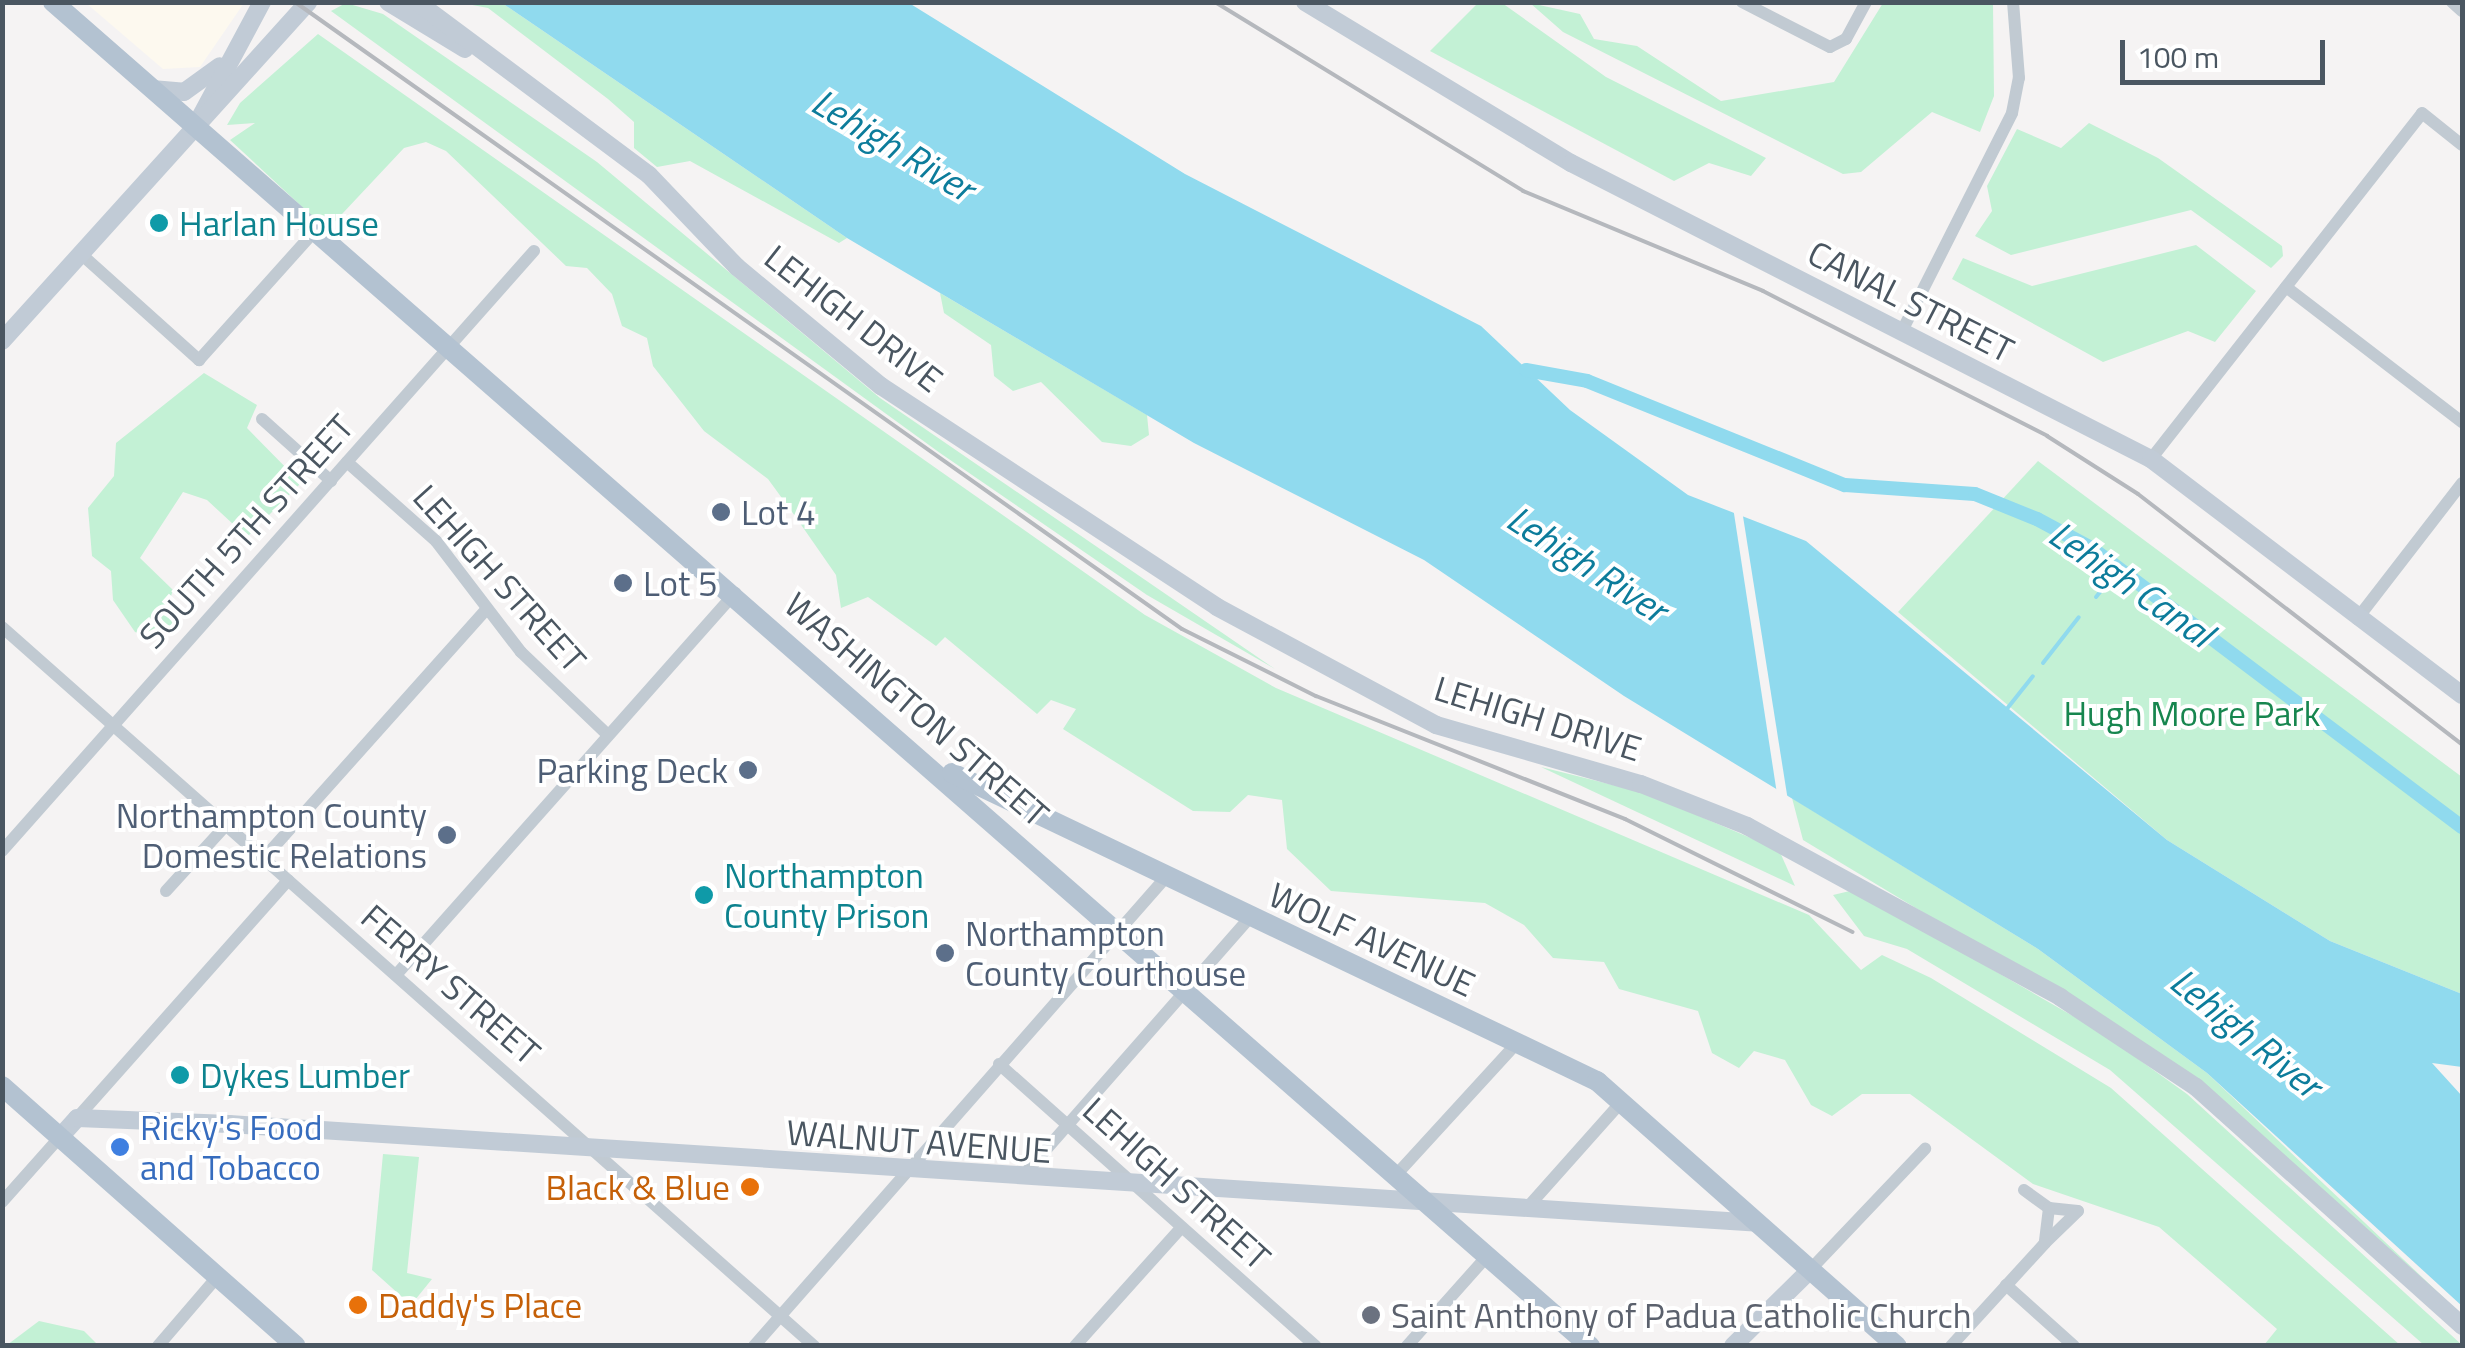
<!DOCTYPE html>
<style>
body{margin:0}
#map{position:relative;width:2465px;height:1348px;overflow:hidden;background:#f5f3f3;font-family:"Titillium Web",sans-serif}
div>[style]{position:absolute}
.commercial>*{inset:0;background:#fdf9ef}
.green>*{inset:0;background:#c3f1d5}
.water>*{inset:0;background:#90daee}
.pier>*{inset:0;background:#f5f3f3}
.stream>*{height:4px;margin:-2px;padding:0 2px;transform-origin:2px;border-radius:2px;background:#90daee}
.canal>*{height:14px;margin:-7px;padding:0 7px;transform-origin:7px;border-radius:7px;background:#90daee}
.street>*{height:12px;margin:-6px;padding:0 6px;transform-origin:6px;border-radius:6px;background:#c1cad2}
.secondary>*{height:18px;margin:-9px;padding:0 9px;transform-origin:9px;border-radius:9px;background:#c1cbd6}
.primary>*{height:20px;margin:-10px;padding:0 10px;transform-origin:10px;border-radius:10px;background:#b3c2d1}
.rail>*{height:4px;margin:-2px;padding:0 2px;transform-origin:2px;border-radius:2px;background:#b5b8bd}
.dots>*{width:28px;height:28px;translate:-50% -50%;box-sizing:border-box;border:5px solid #fff;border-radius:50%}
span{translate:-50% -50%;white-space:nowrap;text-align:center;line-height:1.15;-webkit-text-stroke:8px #fff;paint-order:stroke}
.culture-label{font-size:35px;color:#0d838f}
.left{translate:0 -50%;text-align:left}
.street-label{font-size:35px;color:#4a5661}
.service-label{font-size:35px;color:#4e5e75}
.right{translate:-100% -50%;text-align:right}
.park-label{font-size:35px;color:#17864f}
.shop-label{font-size:35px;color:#366cbe}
.food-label{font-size:35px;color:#c56008}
.worship-label{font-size:35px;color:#5b616d}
.water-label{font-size:38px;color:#0c7c9b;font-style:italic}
.frame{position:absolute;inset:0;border:5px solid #4a5661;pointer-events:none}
.scale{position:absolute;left:2120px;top:40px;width:205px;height:45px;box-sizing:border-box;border:5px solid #4a5661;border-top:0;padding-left:12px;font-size:30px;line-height:35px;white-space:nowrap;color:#4a5661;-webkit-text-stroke:8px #fff;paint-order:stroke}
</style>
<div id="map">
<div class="commercial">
<div style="clip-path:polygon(86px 3px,244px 3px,200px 67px,163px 69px)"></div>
</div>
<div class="green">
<div style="clip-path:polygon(1479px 2px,1502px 3px,1606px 77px,1766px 158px,1751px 176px,1709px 163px,1674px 181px,1430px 51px)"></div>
<div style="clip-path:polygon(346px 3px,383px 14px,597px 162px,880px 398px,1275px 669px,1147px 595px,940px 453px,331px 11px)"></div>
<div style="clip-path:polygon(462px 3px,502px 3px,847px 238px,839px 243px,690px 161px,657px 167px,634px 148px,634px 122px,608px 99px,488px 8px)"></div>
<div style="clip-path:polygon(1530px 3px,1580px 14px,1594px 39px,1637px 46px,1721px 101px,1834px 82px,1883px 3px,1993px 3px,1994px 96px,1980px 132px,1932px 112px,1861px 172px,1843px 174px,1563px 32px)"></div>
<div style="clip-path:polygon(318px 34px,1145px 615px,1276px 688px,1809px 915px,1861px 970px,1882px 955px,1931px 978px,2111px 1088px,2400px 1345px,2264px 1345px,2277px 1329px,2159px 1227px,2033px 1184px,1910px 1094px,1862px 1094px,1832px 1116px,1811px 1105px,1785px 1060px,1754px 1051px,1739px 1068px,1712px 1053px,1698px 1011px,1619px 989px,1604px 962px,1553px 958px,1524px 925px,1485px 903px,1331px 891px,1287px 849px,1282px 800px,1248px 795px,1230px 812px,1193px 811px,1063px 729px,1076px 709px,1051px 700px,1037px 714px,945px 637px,936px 646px,868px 597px,841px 608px,836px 575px,795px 516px,768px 479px,704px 431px,653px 366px,647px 338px,622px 326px,612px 294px,587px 268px,566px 266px,446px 151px,426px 142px,404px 148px,327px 230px,230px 140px,255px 123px,227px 125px,240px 103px)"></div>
<div style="clip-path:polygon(2089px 123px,2158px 158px,2282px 246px,2283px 256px,2271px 268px,2191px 210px,2011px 255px,1975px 236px,1992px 211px,1987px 186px,2017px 129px,2061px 148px)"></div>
<div style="clip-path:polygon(2196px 245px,2256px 291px,2215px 342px,2188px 331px,2103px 362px,1952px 279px,1963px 258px,2032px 286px)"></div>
<div style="clip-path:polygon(940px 293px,1147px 415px,1149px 435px,1131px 446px,1102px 442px,1041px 382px,1013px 391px,994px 376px,991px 345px,944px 313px)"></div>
<div style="clip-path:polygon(204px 373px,257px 405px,247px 428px,301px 483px,247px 537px,207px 500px,183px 492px,140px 558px,173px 590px,169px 602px,182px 618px,151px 638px,135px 632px,113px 600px,111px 571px,92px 556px,88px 508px,114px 476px,116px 443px)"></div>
<div style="clip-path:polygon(2038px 461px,2462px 777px,2462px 994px,2330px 941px,2167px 840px,1898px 612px)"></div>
<div style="clip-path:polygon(1541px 767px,1645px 793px,1779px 850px,1795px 886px)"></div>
<div style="clip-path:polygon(1792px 798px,2038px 949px,2207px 1073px,2462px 1315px,2191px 1074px,1803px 840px)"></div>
<div style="clip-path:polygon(1854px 890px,2099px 1031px,2187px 1094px,2462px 1345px,2424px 1345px,2110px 1070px,1907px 949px,1864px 936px,1833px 895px)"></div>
<div style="clip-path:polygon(383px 1154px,419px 1157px,407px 1273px,432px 1279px,411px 1305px,372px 1270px)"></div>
<div style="clip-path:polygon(39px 1321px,84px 1331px,98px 1345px,7px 1345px)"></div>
</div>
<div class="water">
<div style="clip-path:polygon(502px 3px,909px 3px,1185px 174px,1481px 326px,1570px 410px,1688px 495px,1806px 541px,2167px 840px,2330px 941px,2462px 994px,2462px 1067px,2432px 1063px,2462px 1096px,2462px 1306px,2207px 1073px,2038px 949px,1624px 696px,1424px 560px,1194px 443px,847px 238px)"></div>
</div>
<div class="pier">
<div style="clip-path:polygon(1733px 507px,1742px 510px,1788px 801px,1777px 794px)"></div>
</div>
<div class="stream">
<div style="left:2096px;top:597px;width:36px;rotate:-51deg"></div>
<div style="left:2043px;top:663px;width:58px;rotate:-52deg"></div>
<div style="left:2006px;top:710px;width:43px;rotate:-51.5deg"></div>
</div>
<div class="canal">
<div style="left:1526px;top:370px;width:62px;rotate:10.2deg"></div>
<div style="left:1587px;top:381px;width:278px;rotate:22deg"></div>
<div style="left:1845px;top:485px;width:130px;rotate:4deg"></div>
<div style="left:1975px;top:494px;width:67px;rotate:22deg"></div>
<div style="left:2037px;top:519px;width:64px;rotate:28.2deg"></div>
<div style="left:2093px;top:549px;width:462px;rotate:37deg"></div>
</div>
<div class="street">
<div style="left:1742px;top:2px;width:99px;rotate:27.1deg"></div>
<div style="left:1830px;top:47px;width:18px;rotate:-27deg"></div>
<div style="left:1846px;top:39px;width:42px;rotate:-61.6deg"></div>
<div style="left:2452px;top:2px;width:13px;rotate:42deg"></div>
<div style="left:81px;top:254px;width:159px;rotate:41.9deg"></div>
<div style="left:199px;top:360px;width:171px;rotate:-48.1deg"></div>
<div style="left:2286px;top:287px;width:222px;rotate:37.5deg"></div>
<div style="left:1901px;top:333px;width:246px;rotate:-63.2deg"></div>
<div style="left:2012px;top:113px;width:36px;rotate:-79deg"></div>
<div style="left:2019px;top:78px;width:76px;rotate:-94.5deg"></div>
<div style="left:262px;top:419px;width:93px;rotate:41.9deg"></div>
<div style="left:2151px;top:459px;width:439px;rotate:-51.9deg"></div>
<div style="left:2422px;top:113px;width:51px;rotate:38.7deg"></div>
<div style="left:347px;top:462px;width:119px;rotate:41.6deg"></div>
<div style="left:436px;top:541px;width:140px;rotate:52.6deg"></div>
<div style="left:521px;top:652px;width:120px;rotate:43.7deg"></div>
<div style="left:2357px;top:619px;width:172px;rotate:-52.3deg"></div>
<div style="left:2px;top:627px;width:1085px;rotate:41.52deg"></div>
<div style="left:2px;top:851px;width:802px;rotate:-48.44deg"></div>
<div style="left:264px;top:858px;width:334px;rotate:-48.2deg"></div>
<div style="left:166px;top:891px;width:89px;rotate:-47.7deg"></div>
<div style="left:396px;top:975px;width:511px;rotate:-48.41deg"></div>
<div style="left:999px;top:1064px;width:424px;rotate:41.7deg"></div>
<div style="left:77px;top:1118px;width:318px;rotate:-48.4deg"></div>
<div style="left:1396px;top:1175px;width:179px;rotate:-47.5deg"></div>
<div style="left:1021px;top:1178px;width:347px;rotate:-48.7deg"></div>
<div style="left:2024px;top:1190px;width:31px;rotate:36deg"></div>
<div style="left:2049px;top:1208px;width:29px;rotate:6deg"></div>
<div style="left:2px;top:1202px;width:87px;rotate:-48.3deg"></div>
<div style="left:2049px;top:1208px;width:35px;rotate:97deg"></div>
<div style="left:2045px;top:1243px;width:46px;rotate:-44.1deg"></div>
<div style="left:1526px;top:1209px;width:146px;rotate:-48.3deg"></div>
<div style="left:1811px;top:1269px;width:166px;rotate:-46.5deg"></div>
<div style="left:2006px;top:1285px;width:91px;rotate:41.9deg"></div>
<div style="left:158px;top:1346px;width:92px;rotate:-49.4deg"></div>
<div style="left:754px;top:1346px;width:624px;rotate:-48.7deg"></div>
<div style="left:1075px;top:1346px;width:159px;rotate:-48.1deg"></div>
<div style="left:1407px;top:1346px;width:122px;rotate:-48.3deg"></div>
<div style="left:1951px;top:1346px;width:139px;rotate:-47.6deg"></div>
</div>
<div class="secondary">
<div style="left:388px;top:2px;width:90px;rotate:31.4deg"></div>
<div style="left:417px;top:2px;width:289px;rotate:36.7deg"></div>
<div style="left:649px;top:175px;width:127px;rotate:46.3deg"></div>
<div style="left:737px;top:267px;width:187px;rotate:39.6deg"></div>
<div style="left:881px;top:386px;width:402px;rotate:33.3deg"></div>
<div style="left:1217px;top:607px;width:249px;rotate:28.3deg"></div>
<div style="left:1436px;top:725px;width:213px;rotate:16.1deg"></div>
<div style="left:1641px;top:784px;width:114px;rotate:21.6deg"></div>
<div style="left:1747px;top:826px;width:357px;rotate:28.6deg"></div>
<div style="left:2060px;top:997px;width:163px;rotate:33.5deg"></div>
<div style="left:2196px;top:1087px;width:358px;rotate:41.9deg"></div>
<div style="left:1305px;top:2px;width:311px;rotate:31.2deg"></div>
<div style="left:1571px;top:163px;width:651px;rotate:27.04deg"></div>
<div style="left:2151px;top:459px;width:390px;rotate:37.2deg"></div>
<div style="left:152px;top:89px;width:32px;rotate:5deg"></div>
<div style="left:184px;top:92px;width:44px;rotate:-35.8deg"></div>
<div style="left:195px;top:127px;width:142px;rotate:-61.8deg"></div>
<div style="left:2px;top:341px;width:457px;rotate:-47.9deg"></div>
<div style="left:60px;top:1137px;width:25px;rotate:-48deg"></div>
<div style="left:77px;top:1118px;width:152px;rotate:2.3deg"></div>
<div style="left:229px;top:1124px;width:1532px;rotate:3.7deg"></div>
<div style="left:1733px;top:1346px;width:110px;rotate:-44.6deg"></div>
</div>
<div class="primary">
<div style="left:53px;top:2px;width:2042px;rotate:41.17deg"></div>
<div style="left:952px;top:773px;width:715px;rotate:25.53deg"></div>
<div style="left:1597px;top:1081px;width:400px;rotate:41.5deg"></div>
<div style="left:2px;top:1086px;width:392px;rotate:41.5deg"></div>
</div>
<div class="rail">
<div style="left:295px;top:2px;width:1086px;rotate:35.26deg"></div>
<div style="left:1182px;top:629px;width:150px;rotate:26.6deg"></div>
<div style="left:1316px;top:696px;width:333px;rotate:21.7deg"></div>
<div style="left:1625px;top:819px;width:254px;rotate:26.4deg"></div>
<div style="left:1215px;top:2px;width:361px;rotate:31.5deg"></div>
<div style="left:1523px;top:191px;width:260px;rotate:22.6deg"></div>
<div style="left:1763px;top:291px;width:319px;rotate:27deg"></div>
<div style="left:2047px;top:436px;width:108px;rotate:32.5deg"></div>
<div style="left:2138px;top:494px;width:409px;rotate:37.7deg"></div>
</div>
<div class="dots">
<div style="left:159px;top:223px;background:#0f9aa8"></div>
<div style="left:721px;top:512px;background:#5c6f8a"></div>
<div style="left:623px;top:583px;background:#5c6f8a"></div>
<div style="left:748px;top:770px;background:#5c6f8a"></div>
<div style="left:447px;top:835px;background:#5c6f8a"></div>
<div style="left:704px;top:895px;background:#0f9aa8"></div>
<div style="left:945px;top:953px;background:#5c6f8a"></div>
<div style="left:180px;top:1075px;background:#0f9aa8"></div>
<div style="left:120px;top:1147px;background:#3f7fe0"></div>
<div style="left:750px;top:1187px;background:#e8710a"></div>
<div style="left:358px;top:1305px;background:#e8710a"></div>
<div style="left:1371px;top:1315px;background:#6b7280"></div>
</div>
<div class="culture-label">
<span class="left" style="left:179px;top:223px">Harlan House</span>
<span class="left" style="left:724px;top:895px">Northampton<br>County Prison</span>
<span class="left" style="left:200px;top:1075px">Dykes Lumber</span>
</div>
<div class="street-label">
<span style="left:1911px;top:301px;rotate:27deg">CANAL STREET</span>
<span style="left:854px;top:318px;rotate:38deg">LEHIGH DRIVE</span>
<span style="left:246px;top:531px;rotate:-48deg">SOUTH 5TH STREET</span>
<span style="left:500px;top:578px;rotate:48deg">LEHIGH STREET</span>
<span style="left:917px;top:709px;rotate:41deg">WASHINGTON STREET</span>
<span style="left:1538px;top:718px;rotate:17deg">LEHIGH DRIVE</span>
<span style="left:1372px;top:939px;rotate:25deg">WOLF AVENUE</span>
<span style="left:451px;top:984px;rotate:41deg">FERRY STREET</span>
<span style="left:919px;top:1141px;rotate:4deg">WALNUT AVENUE</span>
<span style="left:1177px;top:1183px;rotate:42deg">LEHIGH STREET</span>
</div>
<div class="service-label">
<span class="left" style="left:741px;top:512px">Lot 4</span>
<span class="left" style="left:643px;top:583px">Lot 5</span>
<span class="right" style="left:728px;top:770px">Parking Deck</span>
<span class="right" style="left:427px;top:835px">Northampton County<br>Domestic Relations</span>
<span class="left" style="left:965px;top:953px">Northampton<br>County Courthouse</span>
</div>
<div class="park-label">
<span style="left:2192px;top:713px">Hugh Moore Park</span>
</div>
<div class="shop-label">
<span class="left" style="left:140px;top:1147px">Ricky's Food<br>and Tobacco</span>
</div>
<div class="food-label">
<span class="right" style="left:730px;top:1187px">Black &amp; Blue</span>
<span class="left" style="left:378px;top:1305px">Daddy's Place</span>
</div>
<div class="worship-label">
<span class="left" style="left:1391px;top:1315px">Saint Anthony of Padua Catholic Church</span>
</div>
<div class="water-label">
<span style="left:893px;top:145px;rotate:31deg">Lehigh River</span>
<span style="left:1587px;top:564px;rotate:33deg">Lehigh River</span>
<span style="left:2131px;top:584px;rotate:35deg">Lehigh Canal</span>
<span style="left:2246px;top:1033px;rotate:39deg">Lehigh River</span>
</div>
<div class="frame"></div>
<div class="scale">100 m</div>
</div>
